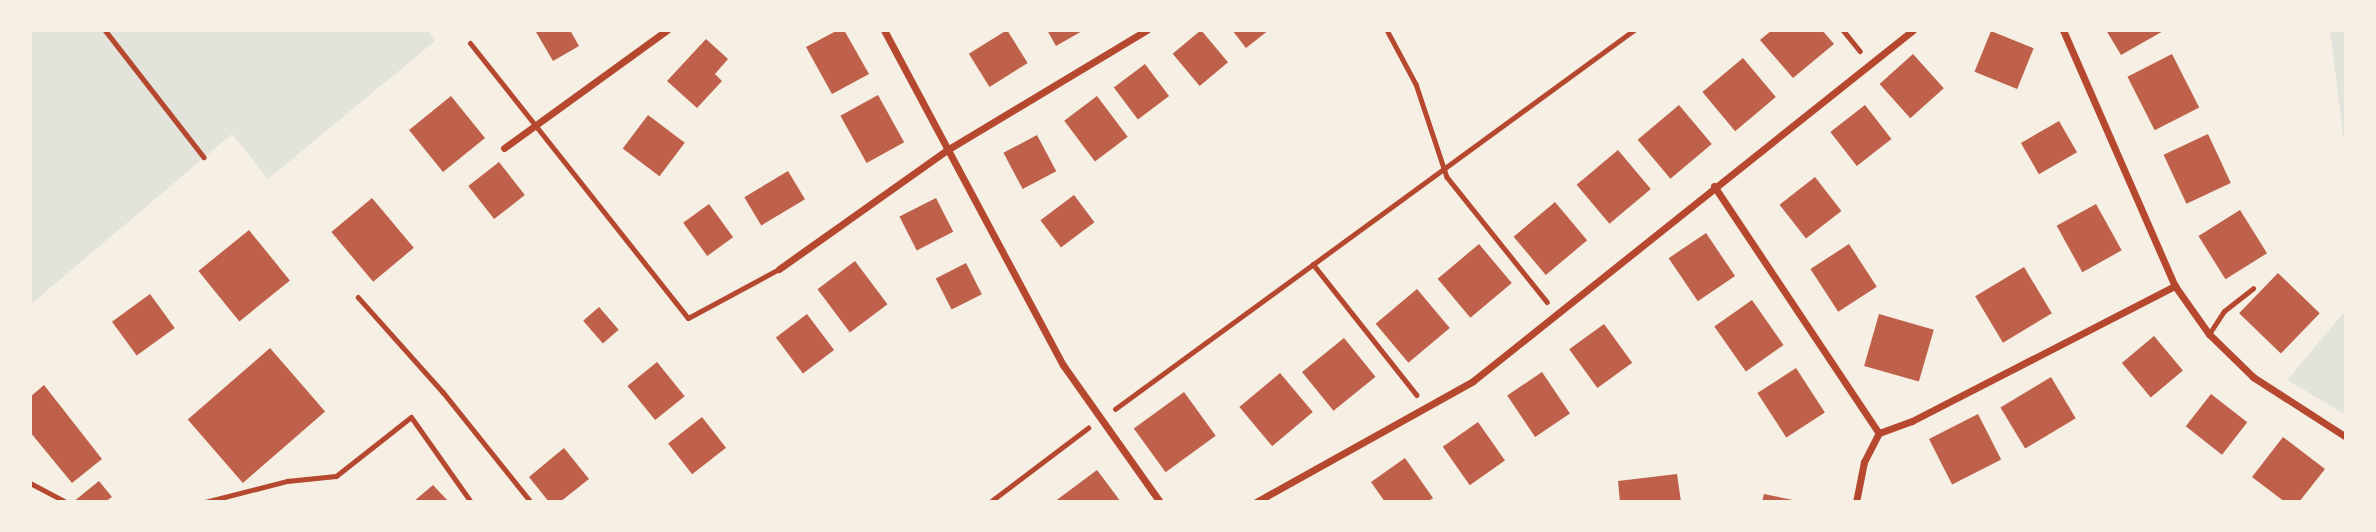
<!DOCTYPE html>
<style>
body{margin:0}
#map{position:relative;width:2376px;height:532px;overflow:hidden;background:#f6efe4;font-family:"Space Grotesk",sans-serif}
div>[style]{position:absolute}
.green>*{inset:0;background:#e2e4dc}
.building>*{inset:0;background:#bf614a;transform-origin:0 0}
.path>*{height:4.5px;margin:-2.25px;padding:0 2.25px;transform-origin:2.25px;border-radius:2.25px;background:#b5482f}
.service>*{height:5px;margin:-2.5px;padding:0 2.5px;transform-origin:2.5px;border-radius:2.5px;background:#b5482f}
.minor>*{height:7px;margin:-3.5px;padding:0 3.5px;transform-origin:3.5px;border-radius:3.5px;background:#b5482f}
span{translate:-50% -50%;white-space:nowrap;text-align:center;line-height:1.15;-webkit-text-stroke:5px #f6efe4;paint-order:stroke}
.frame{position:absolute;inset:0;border:32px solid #f6efe4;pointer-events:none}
</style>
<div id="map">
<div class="green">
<div style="clip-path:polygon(30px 30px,427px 30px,435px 41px,268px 179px,232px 134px,30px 305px)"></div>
<div style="clip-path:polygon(2330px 30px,2346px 30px,2346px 158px)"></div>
<div style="clip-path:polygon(2346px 310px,2346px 415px,2287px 380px)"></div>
</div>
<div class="building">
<div style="clip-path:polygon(540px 30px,570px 30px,579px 46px,553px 61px,536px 32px)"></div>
<div style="clip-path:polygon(838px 30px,844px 30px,869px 74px,832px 94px,806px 47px)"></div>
<div style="left:1007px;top:30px;width:39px;height:45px;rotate:58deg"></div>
<div style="clip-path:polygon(1047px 30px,1084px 30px,1056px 46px)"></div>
<div style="left:1201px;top:30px;width:42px;height:37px;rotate:50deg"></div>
<div style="clip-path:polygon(1232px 30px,1269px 30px,1246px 48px)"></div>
<div style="clip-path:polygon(1772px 30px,1822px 30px,1834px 44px,1793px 78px,1760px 40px)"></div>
<div style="clip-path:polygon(2106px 30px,2165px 30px,2121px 55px)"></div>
<div style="left:1991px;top:31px;width:46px;height:44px;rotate:22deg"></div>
<div style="clip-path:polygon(706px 39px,728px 59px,715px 74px,722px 81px,697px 108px,667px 81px)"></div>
<div style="left:1913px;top:54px;width:46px;height:45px;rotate:48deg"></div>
<div style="left:2172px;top:54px;width:60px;height:50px;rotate:63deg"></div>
<div style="left:1743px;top:58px;width:51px;height:53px;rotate:50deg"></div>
<div style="left:1145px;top:64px;width:40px;height:39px;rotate:53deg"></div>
<div style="left:878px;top:95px;width:54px;height:43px;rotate:61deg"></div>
<div style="left:451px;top:96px;width:54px;height:54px;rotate:51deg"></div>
<div style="left:1097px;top:96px;width:51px;height:41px;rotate:53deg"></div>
<div style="left:1679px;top:105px;width:51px;height:54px;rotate:50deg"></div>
<div style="left:1865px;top:105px;width:43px;height:44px;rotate:52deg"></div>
<div style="left:648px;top:115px;width:46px;height:42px;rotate:37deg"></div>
<div style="left:2059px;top:121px;width:36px;height:44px;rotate:60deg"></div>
<div style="left:2208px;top:134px;width:54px;height:49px;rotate:65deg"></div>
<div style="left:1037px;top:135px;width:41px;height:38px;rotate:62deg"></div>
<div style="left:1618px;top:150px;width:51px;height:54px;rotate:50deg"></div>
<div style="left:499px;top:162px;width:42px;height:39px;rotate:52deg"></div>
<div style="left:788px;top:171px;width:33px;height:51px;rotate:59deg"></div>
<div style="left:1815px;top:177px;width:43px;height:45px;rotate:52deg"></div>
<div style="left:1074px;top:195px;width:34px;height:42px;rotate:53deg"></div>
<div style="left:372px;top:198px;width:65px;height:53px;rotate:50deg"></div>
<div style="left:936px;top:198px;width:38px;height:41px;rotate:63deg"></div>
<div style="left:1555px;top:202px;width:50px;height:54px;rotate:50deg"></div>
<div style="left:709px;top:204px;width:41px;height:32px;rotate:54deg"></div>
<div style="left:2096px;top:204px;width:53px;height:45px;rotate:61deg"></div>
<div style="left:2240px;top:210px;width:51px;height:49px;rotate:58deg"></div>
<div style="left:249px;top:230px;width:65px;height:65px;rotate:51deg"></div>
<div style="left:1706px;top:233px;width:52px;height:45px;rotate:56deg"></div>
<div style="left:1479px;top:244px;width:51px;height:54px;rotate:50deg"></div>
<div style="left:1849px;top:244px;width:51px;height:46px;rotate:57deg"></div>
<div style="left:855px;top:261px;width:54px;height:47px;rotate:53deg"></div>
<div style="left:966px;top:263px;width:35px;height:34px;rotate:63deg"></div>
<div style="left:2024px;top:267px;width:54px;height:57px;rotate:59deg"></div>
<div style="left:2278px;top:273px;width:58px;height:56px;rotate:44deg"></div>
<div style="left:1417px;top:289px;width:51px;height:54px;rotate:50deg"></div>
<div style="left:150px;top:294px;width:42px;height:47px;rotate:54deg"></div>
<div style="left:1752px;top:300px;width:55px;height:46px;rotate:55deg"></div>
<div style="left:599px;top:307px;width:30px;height:21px;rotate:49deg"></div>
<div style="left:807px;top:314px;width:45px;height:39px;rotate:53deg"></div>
<div style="left:1879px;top:314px;width:57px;height:54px;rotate:16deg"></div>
<div style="left:1604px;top:324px;width:48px;height:43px;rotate:54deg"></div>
<div style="left:2154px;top:336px;width:45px;height:42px;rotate:50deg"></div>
<div style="left:1344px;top:338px;width:50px;height:54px;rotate:51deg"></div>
<div style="left:270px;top:348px;width:84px;height:109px;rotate:49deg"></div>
<div style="left:657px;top:362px;width:44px;height:38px;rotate:51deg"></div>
<div style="left:1796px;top:368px;width:53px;height:46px;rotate:57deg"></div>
<div style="left:1542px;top:372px;width:50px;height:42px;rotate:56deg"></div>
<div style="left:1280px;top:373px;width:51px;height:53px;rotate:50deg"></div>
<div style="left:2051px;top:377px;width:48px;height:59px;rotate:59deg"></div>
<div style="clip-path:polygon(44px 385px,102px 459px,72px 483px,30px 432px,30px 397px)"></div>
<div style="left:1184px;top:392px;width:54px;height:62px;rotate:54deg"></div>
<div style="left:2211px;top:394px;width:46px;height:41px;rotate:38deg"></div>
<div style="left:1978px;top:414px;width:51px;height:55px;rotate:63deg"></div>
<div style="left:702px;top:417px;width:39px;height:43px;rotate:52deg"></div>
<div style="left:1478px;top:422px;width:47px;height:43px;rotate:55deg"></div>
<div style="clip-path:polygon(2283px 437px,2325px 469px,2299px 502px,2285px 502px,2252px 477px)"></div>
<div style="clip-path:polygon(564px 448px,589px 479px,560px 502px,549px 502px,529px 477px)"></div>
<div style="clip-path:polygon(1405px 458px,1433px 498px,1427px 502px,1385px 502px,1371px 482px)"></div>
<div style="clip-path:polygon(1097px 470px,1121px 502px,1054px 502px)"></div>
<div style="clip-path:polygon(1677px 474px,1681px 502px,1620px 502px,1618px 481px)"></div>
<div style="clip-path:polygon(99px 481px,112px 497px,105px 502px,73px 502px)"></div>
<div style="clip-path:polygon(433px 485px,449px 502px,413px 502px)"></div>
<div style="clip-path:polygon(1764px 494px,1798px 501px,1798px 502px,1762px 502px)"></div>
</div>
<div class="path">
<div style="left:105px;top:30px;width:161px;rotate:52.1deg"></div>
<div style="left:1387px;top:30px;width:61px;rotate:61.8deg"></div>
<div style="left:1416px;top:84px;width:98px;rotate:71.6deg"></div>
<div style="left:1447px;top:177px;width:160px;rotate:51.3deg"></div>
<div style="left:1843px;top:30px;width:27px;rotate:51deg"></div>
<div style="left:1313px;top:264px;width:167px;rotate:51.6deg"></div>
<div style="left:358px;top:297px;width:127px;rotate:48.2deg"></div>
<div style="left:443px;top:392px;width:141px;rotate:51.3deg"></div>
<div style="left:1115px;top:409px;width:643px;rotate:-36.14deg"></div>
<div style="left:990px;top:502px;width:123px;rotate:-37.1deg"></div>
</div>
<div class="service">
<div style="left:470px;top:43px;width:351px;rotate:51.6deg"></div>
<div style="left:688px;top:318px;width:103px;rotate:-28.3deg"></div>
<div style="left:2209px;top:334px;width:27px;rotate:-57deg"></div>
<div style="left:2224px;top:311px;width:37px;rotate:-38deg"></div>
<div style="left:30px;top:483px;width:41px;rotate:27.8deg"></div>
<div style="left:205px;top:502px;width:85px;rotate:-14.4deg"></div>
<div style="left:287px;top:481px;width:49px;rotate:-5.8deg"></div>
<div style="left:336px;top:476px;width:95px;rotate:-38.2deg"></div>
<div style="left:411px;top:417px;width:104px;rotate:54.8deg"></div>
</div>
<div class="minor">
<div style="left:884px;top:30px;width:380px;rotate:61.9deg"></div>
<div style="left:1063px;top:365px;width:168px;rotate:54.7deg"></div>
<div style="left:2063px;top:30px;width:279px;rotate:66.4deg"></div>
<div style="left:2175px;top:286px;width:59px;rotate:54.7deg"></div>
<div style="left:2209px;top:334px;width:62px;rotate:44.3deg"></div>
<div style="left:2253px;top:377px;width:111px;rotate:32.8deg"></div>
<div style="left:504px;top:148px;width:201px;rotate:-35.9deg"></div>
<div style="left:1714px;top:186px;width:297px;rotate:56.3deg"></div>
<div style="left:779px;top:269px;width:206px;rotate:-35.3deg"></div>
<div style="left:947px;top:150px;width:233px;rotate:-31deg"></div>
<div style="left:1879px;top:433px;width:35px;rotate:-20deg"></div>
<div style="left:1912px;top:421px;width:296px;rotate:-27.2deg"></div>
<div style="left:1256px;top:502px;width:248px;rotate:-29.1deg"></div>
<div style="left:1473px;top:381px;width:563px;rotate:-38.58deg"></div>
<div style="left:1856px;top:502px;width:41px;rotate:-78.7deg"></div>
<div style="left:1864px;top:462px;width:33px;rotate:-63deg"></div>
</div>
<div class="frame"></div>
</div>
